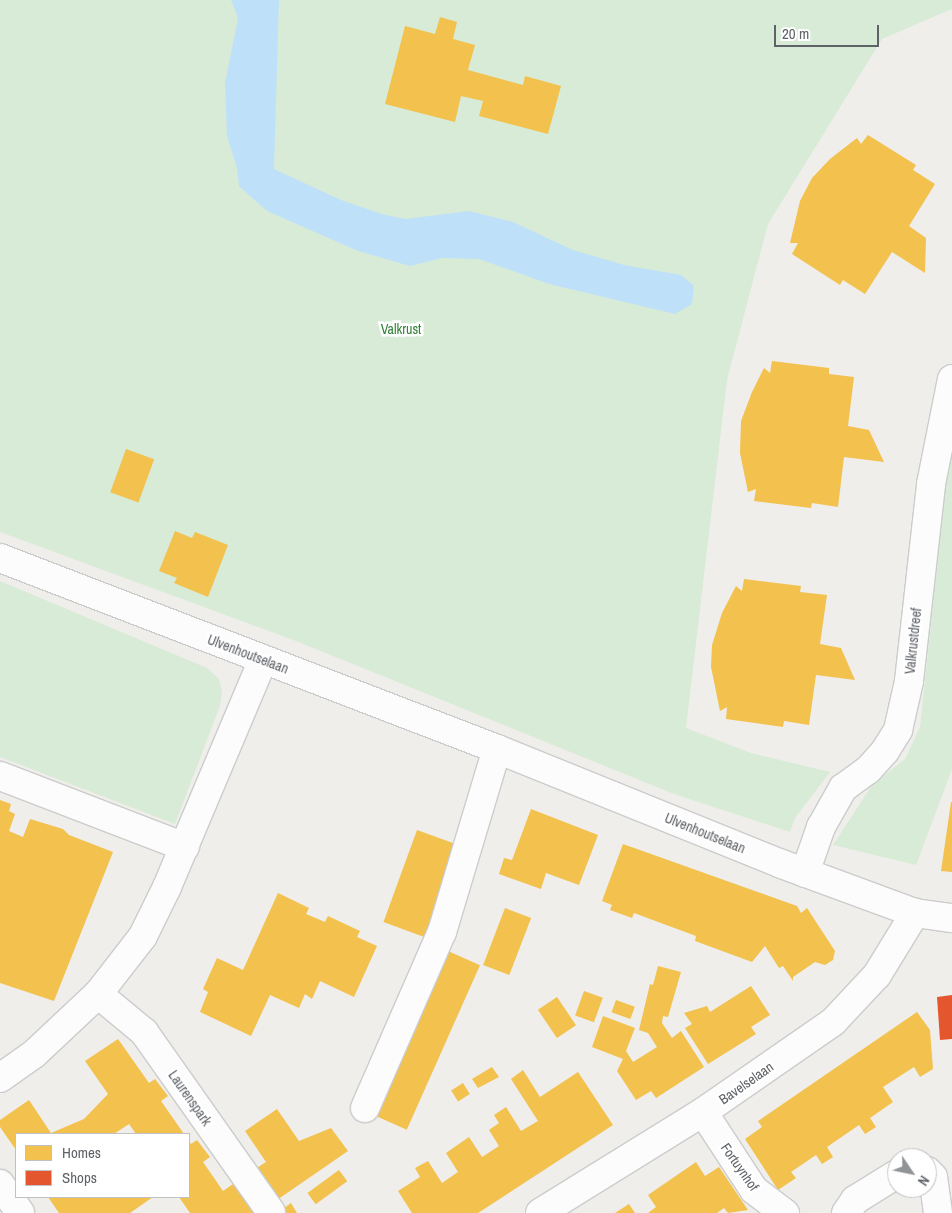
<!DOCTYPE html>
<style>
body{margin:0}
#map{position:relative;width:952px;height:1213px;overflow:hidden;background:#efeeea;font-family:"Archivo Narrow",sans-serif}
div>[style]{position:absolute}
.green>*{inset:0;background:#d8ebd6}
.water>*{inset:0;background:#bfe0f9}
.homes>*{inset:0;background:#f2c14e;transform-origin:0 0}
.shops>*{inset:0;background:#e4572e}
.roads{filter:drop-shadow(1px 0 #cbcccc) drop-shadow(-1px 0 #cbcccc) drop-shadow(0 1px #cbcccc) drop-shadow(0 -1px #cbcccc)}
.minor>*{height:28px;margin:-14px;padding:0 14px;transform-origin:14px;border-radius:14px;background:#fdfcfc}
span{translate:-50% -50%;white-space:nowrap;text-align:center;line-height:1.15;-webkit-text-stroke:5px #fff;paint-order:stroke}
.park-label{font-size:14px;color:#348238}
.street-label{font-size:14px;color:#5f6368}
.legend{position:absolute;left:15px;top:1133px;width:175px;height:65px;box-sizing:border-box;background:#fff;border:1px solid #bfc1c3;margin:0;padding:6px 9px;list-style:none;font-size:15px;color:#5f6368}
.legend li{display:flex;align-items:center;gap:10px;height:25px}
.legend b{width:25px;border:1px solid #bfc1c3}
.north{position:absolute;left:887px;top:1148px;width:50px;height:50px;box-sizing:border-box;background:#fff;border:1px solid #bfc1c3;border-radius:50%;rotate:124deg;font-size:14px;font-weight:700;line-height:20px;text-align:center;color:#5f6368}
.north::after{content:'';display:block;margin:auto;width:18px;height:22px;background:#919496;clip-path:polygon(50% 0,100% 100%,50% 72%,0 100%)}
.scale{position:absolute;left:774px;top:25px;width:105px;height:22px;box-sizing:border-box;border:2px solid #5f6368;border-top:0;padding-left:6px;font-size:15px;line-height:18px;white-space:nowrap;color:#5f6368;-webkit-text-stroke:4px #fff;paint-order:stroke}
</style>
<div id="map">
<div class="green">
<div style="clip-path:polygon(0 0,952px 0,952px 9px,882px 39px,768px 224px,727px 380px,686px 728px,751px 753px,830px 772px,795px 818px,790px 832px,674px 794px,296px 641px,0 532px)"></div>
<div style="clip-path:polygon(952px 426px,952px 769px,916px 865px,833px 845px,872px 785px,905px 759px,920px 727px)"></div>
<div style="clip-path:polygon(0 581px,207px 668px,219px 679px,222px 692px,220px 706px,175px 824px,0 757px)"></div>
</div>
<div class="water">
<div style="clip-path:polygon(231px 0,279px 0,274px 169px,341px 200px,382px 214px,405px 219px,469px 211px,513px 222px,573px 250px,624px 265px,681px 275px,694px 286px,692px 304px,675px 314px,549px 284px,479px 259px,442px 258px,410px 266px,358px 251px,267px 211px,239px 186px,237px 168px,227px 136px,225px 83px,238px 18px)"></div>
</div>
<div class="homes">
<div style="clip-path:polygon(440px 17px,457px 22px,453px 39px,475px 45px,468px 70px,523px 85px,525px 76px,561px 86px,548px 134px,479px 116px,483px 101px,461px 96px,455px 122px,385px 104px,405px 26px,435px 34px)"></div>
<div style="clip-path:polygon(868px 135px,916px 165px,913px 170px,935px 184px,909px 226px,926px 238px,925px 273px,892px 252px,865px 294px,843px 280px,840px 285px,792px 254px,798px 243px,790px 243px,800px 201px,812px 178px,830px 159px,857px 138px,861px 144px)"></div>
<div style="clip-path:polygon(772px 361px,829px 368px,829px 374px,854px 377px,848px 426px,869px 430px,884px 462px,844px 457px,838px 507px,812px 503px,811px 508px,754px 501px,756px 489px,748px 492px,740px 453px,741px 421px,752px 392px,764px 368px,770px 373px)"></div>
<div style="left:126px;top:449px;width:30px;height:46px;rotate:20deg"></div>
<div style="clip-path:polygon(175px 531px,192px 538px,195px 532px,228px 545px,208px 597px,174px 583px,177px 578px,159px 571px)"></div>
<div style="clip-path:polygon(744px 579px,801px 586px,800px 592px,827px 595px,820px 644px,841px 648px,855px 680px,816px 675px,809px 725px,784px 721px,783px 727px,726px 719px,727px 707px,720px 711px,711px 667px,712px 645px,722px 613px,736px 586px,742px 591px)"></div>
<div style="clip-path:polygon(0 800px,11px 804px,9px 811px,15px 814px,9px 831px,23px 837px,30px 819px,63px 829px,69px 835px,113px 852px,54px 1001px,0 983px)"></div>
<div style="clip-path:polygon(951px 802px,952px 802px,952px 872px,941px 871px)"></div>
<div style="clip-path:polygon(531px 809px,598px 835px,579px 885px,546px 873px,541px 889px,499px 874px,504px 858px,512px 860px)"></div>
<div style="left:417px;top:830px;width:44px;height:98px;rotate:20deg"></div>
<div style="clip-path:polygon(623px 844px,797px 906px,801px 913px,807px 908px,835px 951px,833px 960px,825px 965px,815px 962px,793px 977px,793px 981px,783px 966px,779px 968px,765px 946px,752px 962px,695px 941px,696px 936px,634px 913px,632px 918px,610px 910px,612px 905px,602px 901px)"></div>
<div style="clip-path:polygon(278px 893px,309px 908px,306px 914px,325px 922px,328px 916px,360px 931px,357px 937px,377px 946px,354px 997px,320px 981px,312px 999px,305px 994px,299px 1008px,270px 995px,251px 1036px,200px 1012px,208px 992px,203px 989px,217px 958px,243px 970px)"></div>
<div style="left:505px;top:908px;width:28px;height:61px;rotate:21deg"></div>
<div style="left:448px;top:951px;width:35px;height:180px;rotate:24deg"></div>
<div style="clip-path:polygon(658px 966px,681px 972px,668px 1017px,663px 1016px,662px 1023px,672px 1038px,681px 1031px,704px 1067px,656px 1098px,651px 1091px,636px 1100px,617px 1071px,623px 1059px,592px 1047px,603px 1016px,635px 1028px,626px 1051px,633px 1062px,657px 1047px,648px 1033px,639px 1030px,650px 984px,653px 985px)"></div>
<div style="clip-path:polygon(751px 986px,770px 1015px,751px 1027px,756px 1034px,708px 1064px,685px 1028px,692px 1024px,684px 1013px,707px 1006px,710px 1012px)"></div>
<div style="left:584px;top:991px;width:20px;height:26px;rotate:20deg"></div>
<div style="left:557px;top:997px;width:34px;height:23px;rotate:56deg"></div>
<div style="left:616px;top:1000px;width:20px;height:13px;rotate:20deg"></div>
<div style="clip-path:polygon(917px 1012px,930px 1030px,933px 1069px,920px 1077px,914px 1067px,883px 1087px,893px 1102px,870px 1118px,876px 1127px,865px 1134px,859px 1125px,827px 1147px,833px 1157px,822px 1164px,816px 1155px,791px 1172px,796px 1178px,778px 1190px,745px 1139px,762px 1127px,758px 1121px)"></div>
<div style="clip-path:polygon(118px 1039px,149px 1083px,155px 1079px,168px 1096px,161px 1101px,184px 1134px,136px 1134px,129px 1124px,114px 1134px,16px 1134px,16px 1150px,0 1127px,0 1120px,29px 1100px,51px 1133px,84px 1119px,108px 1094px,85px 1061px)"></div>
<div style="clip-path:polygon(492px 1067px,499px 1077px,478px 1088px,472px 1079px)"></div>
<div style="clip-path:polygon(523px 1070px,540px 1097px,578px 1072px,613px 1125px,478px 1213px,412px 1213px,398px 1191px,420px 1177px,415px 1168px,428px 1161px,442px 1183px,458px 1172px,446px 1153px,469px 1137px,482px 1157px,499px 1146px,489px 1130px,499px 1123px,494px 1115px,506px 1107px,521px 1131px,538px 1121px,511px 1079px)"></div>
<div style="left:463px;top:1083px;width:13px;height:14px;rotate:58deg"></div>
<div style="clip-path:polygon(277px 1109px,299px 1141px,331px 1128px,348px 1151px,274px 1202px,252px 1171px,266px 1162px,245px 1131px)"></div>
<div style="clip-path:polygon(197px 1140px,210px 1157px,203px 1162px,223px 1191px,236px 1182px,258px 1213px,190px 1213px,179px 1197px,189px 1197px,189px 1141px,191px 1144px)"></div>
<div style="clip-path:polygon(696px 1162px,705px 1176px,719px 1167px,748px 1210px,728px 1213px,724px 1208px,717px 1213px,648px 1213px,656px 1207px,648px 1195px)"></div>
<div style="left:339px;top:1170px;width:14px;height:39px;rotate:54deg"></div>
<div style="clip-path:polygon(48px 1197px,153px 1197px,130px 1213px,59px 1213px)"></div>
<div style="clip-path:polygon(291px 1203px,297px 1213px,277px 1213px)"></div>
<div style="clip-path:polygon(629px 1204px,635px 1213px,615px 1213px)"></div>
</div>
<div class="shops">
<div style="clip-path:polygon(952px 995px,952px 1039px,940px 1040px,937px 997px)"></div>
</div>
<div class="roads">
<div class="minor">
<div style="left:0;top:558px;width:532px;rotate:21.02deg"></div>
<div style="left:497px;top:749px;width:304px;rotate:22deg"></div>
<div style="left:779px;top:863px;width:145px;rotate:20.2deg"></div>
<div style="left:915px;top:913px;width:37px;rotate:8deg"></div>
<div style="left:0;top:776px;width:198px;rotate:21deg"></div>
<div style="left:805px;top:873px;width:49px;rotate:-70.8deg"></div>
<div style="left:821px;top:827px;width:45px;rotate:-60.6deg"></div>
<div style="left:843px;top:788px;width:31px;rotate:-36deg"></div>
<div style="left:868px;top:770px;width:25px;rotate:-48deg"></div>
<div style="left:885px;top:751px;width:25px;rotate:-58deg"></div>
<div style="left:898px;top:730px;width:50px;rotate:-77.3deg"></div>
<div style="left:909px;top:681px;width:198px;rotate:-83.6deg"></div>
<div style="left:931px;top:484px;width:107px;rotate:-78.7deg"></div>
<div style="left:98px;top:994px;width:60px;rotate:39.6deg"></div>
<div style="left:144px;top:1032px;width:220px;rotate:54.8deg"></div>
<div style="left:0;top:1078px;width:42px;rotate:-35.2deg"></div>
<div style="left:34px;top:1054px;width:88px;rotate:-43.2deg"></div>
<div style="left:98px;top:994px;width:73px;rotate:-52.2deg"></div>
<div style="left:143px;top:936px;width:55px;rotate:-63.9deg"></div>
<div style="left:167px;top:887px;width:246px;rotate:-67.1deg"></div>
<div style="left:365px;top:1108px;width:192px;rotate:-66.4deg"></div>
<div style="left:442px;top:932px;width:191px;rotate:-73.3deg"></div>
<div style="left:703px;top:1112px;width:93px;rotate:56.8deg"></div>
<div style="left:754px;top:1190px;width:39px;rotate:37deg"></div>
<div style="left:927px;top:1171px;width:8px;rotate:45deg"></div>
<div style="left:933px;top:1177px;width:36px;rotate:82deg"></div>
<div style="left:0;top:1184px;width:35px;rotate:55deg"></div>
<div style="left:540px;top:1213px;width:192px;rotate:-31.8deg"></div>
<div style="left:703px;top:1112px;width:158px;rotate:-34.7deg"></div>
<div style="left:833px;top:1022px;width:64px;rotate:-46.9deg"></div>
<div style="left:877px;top:975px;width:73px;rotate:-58.5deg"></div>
<div style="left:846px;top:1213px;width:16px;rotate:-55deg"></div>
<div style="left:855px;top:1200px;width:49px;rotate:-31.8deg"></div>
</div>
</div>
<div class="park-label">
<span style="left:401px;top:329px">Valkrust</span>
</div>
<div class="street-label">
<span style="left:913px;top:641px;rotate:-84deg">Valkrustdreef</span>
<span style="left:248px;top:654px;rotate:21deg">Ulvenhoutselaan</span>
<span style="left:705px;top:833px;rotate:22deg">Ulvenhoutselaan</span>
<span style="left:746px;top:1083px;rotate:-35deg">Bavelselaan</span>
<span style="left:190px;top:1098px;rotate:55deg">Laurenspark</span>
<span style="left:740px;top:1167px;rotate:55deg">Fortuynhof</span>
</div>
<ul class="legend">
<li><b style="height:14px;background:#f2c14e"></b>Homes</li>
<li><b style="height:14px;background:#e4572e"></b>Shops</li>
</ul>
<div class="north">N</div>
<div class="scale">20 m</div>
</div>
